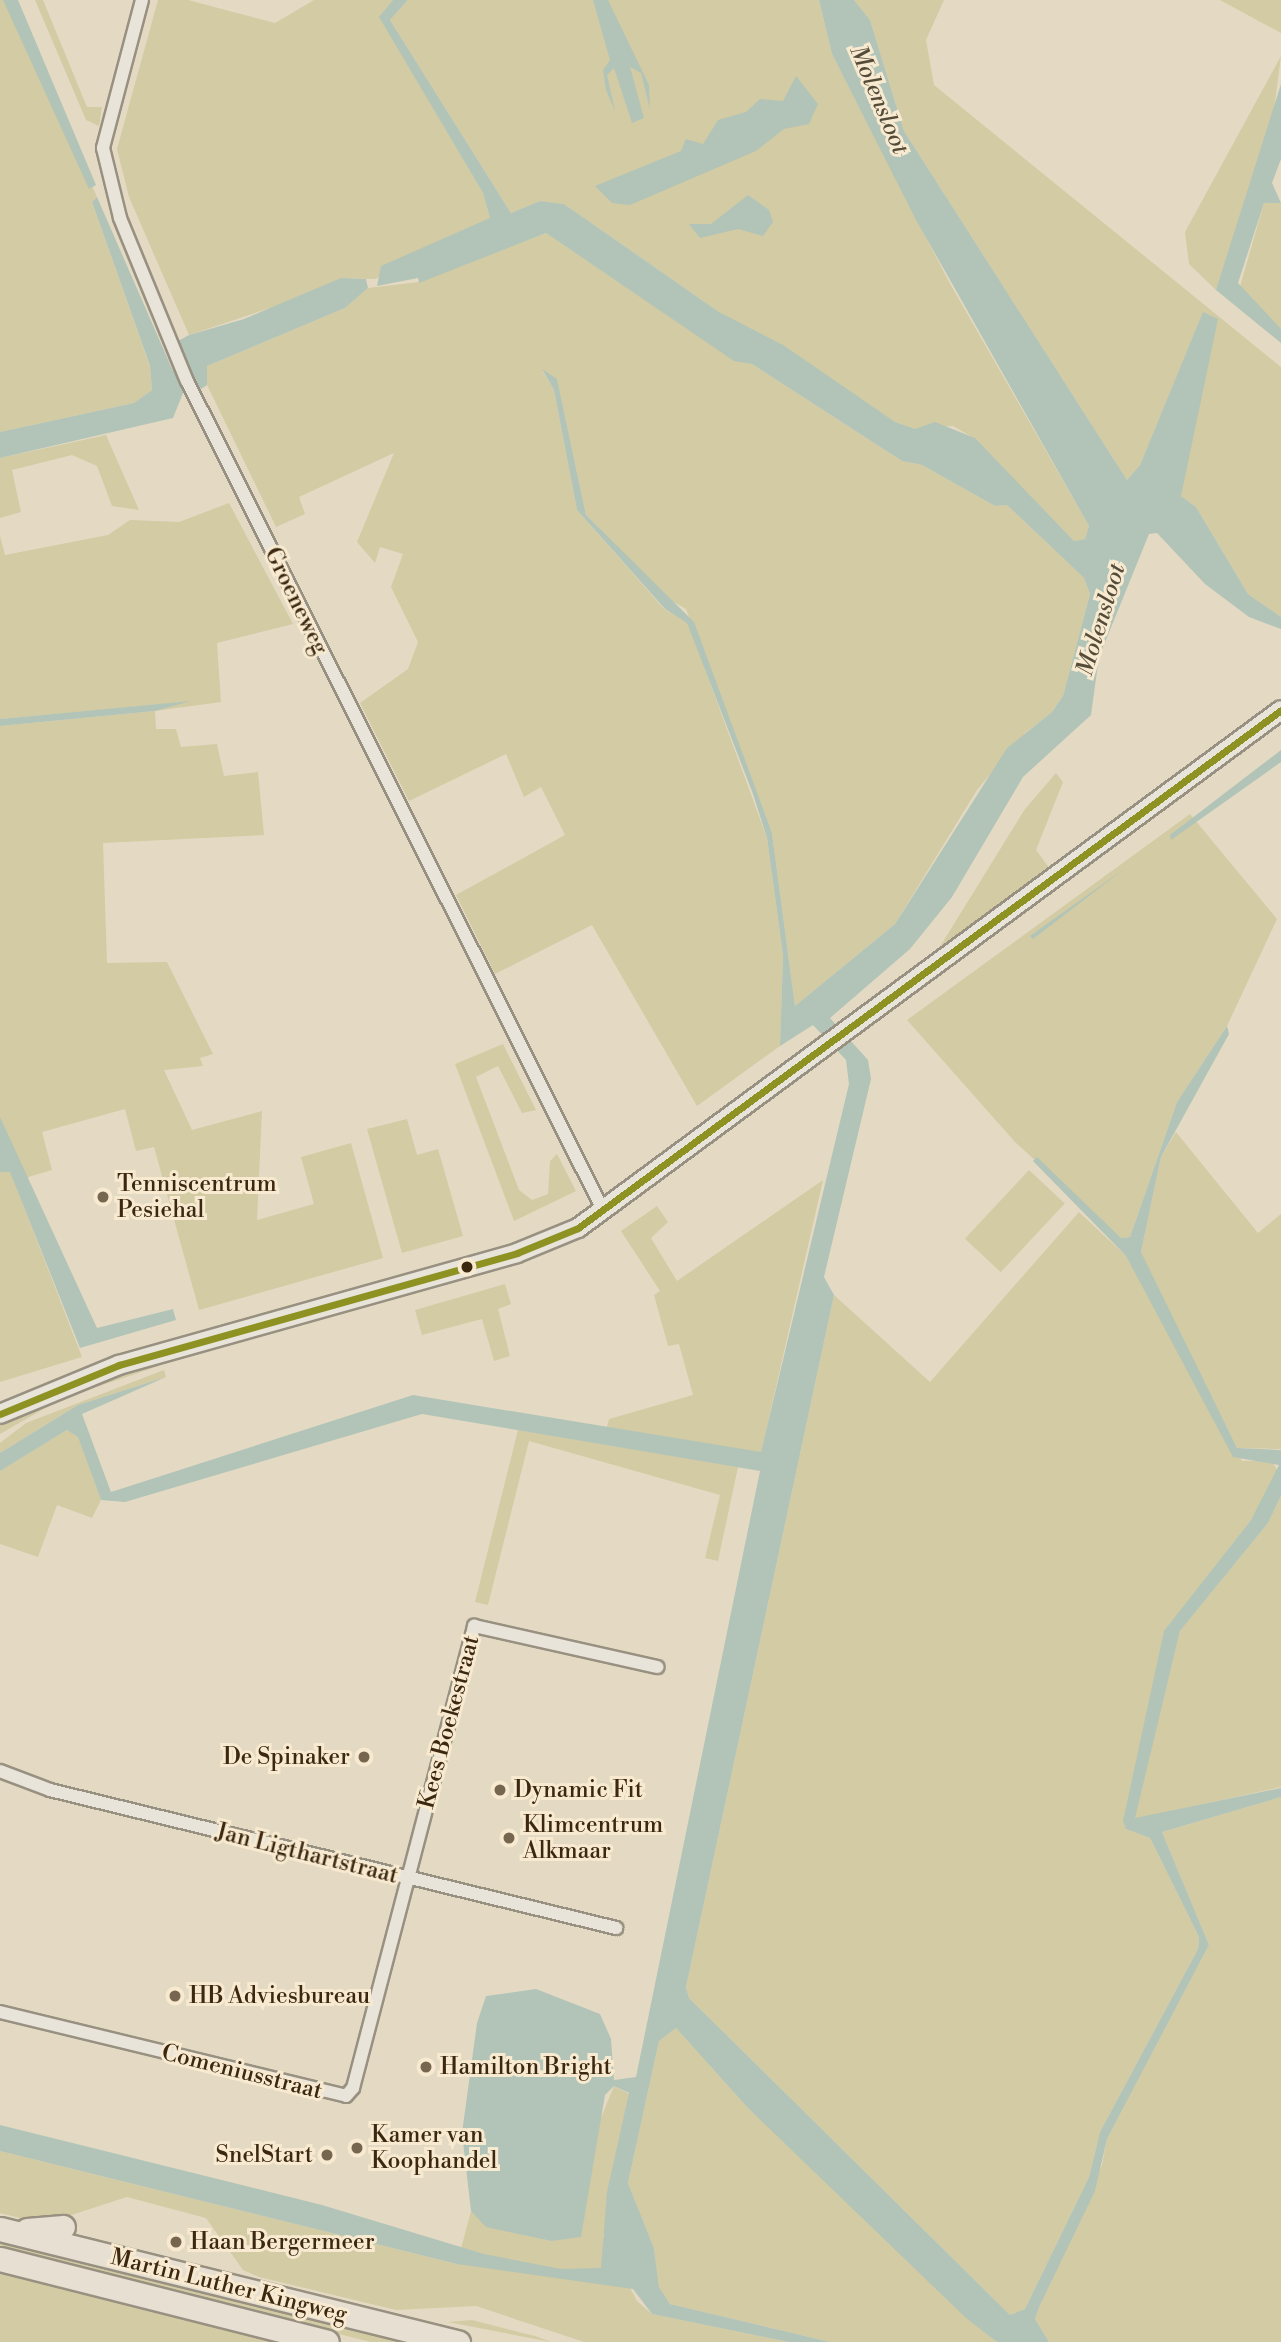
<!DOCTYPE html>
<style>
body{margin:0}
#map{position:relative;width:1281px;height:2342px;overflow:hidden;background:#e4dac3;font-family:"Libre Bodoni",serif}
div>[style]{position:absolute}
.green>*{inset:0;background:#d2cba3;transform-origin:0 0}
.water>*{inset:0;background:#b2c4b7}
.roads{filter:drop-shadow(2px 0 #989080) drop-shadow(-2px 0 #989080) drop-shadow(0 2px #989080) drop-shadow(0 -2px #989080)}
.street>*{height:12px;margin:-6px;padding:0 6px;transform-origin:6px;border-radius:6px;background:#e9e4d9}
.secondary>*{height:18px;margin:-9px;padding:0 9px;transform-origin:9px;border-radius:9px;background:#e9e4d9}
.highway>*{height:23px;margin:-11.5px;padding:0 11.5px;transform-origin:11.5px;border-radius:11.5px;background:#e6dfd2}
.bus-1>*{height:7px;margin:-3.5px;padding:0 3.5px;transform-origin:3.5px;border-radius:3.5px;background:#8e9223}
.dots>*{width:19px;height:19px;translate:-50% -50%;box-sizing:border-box;border:4px solid #f7ead0;border-radius:50%}
span{translate:-50% -50%;white-space:nowrap;text-align:center;line-height:1.15;-webkit-text-stroke:6px #f7ead0;paint-order:stroke}
.street-label{font-size:23px;color:#3c2711}
.poi-label{font-size:23px;color:#3c2711}
.left{translate:0 -50%;text-align:left}
.right{translate:-100% -50%;text-align:right}
.water-label{font-size:24px;color:#544c39;font-style:italic}
</style>
<div id="map">
<div class="green">
<div style="clip-path:polygon(0 0,9px 0,97px 197px,92px 202px,150px 367px,152px 390px,134px 403px,0 432px)"></div>
<div style="clip-path:polygon(35px 0,43px 0,87px 107px,102px 107px,99px 126px,86px 120px)"></div>
<div style="clip-path:polygon(158px 0,188px 0,275px 23px,314px 0,393px 0,380px 17px,483px 193px,490px 218px,375px 279px,341px 278px,306px 296px,189px 335px,129px 197px,117px 149px)"></div>
<div style="clip-path:polygon(408px 0,819px 0,832px 54px,948px 280px,1089px 526px,1085px 539px,1074px 541px,974px 438px,953px 426px,914px 429px,895px 422px,719px 312px,564px 204px,540px 201px,511px 213px,390px 20px)"></div>
<div style="clip-path:polygon(854px 0,944px 0,926px 40px,934px 85px,1281px 367px,1281px 617px,1248px 594px,1196px 507px,1181px 496px,1203px 313px,1140px 465px,1127px 480px,904px 131px,870px 20px)"></div>
<div style="clip-path:polygon(1220px 0,1281px 0,1281px 33px)"></div>
<div style="clip-path:polygon(1281px 56px,1271px 132px,1216px 290px,1189px 264px,1185px 232px)"></div>
<div style="clip-path:polygon(1264px 203px,1281px 203px,1281px 329px,1239px 290px)"></div>
<div style="clip-path:polygon(546px 233px,734px 360px,752px 364px,902px 461px,922px 465px,995px 506px,1007px 505px,1084px 578px,1090px 594px,1063px 696px,1052px 712px,1025px 733px,977px 790px,895px 924px,795px 1006px,772px 833px,686px 609px,663px 596px,586px 515px,557px 380px,542px 370px,554px 390px,577px 510px,664px 609px,688px 623px,767px 838px,783px 955px,780px 1046px,697px 1106px,592px 925px,495px 974px,456px 895px,565px 835px,541px 787px,524px 797px,506px 754px,409px 801px,360px 703px,408px 669px,418px 642px,391px 587px,403px 554px,380px 547px,375px 563px,357px 542px,394px 453px,299px 497px,305px 514px,276px 527px,207px 385px,207px 366px,345px 308px,368px 288px,419px 282px)"></div>
<div style="clip-path:polygon(106px 435px,139px 510px,112px 506px,97px 466px,72px 455px,12px 470px,21px 512px,0 518px,0 458px)"></div>
<div style="clip-path:polygon(229px 503px,293px 624px,217px 643px,221px 702px,155px 711px,156px 729px,176px 729px,181px 747px,217px 744px,224px 776px,258px 772px,264px 835px,103px 843px,107px 963px,167px 962px,213px 1054px,200px 1058px,203px 1066px,164px 1070px,192px 1130px,262px 1111px,257px 1220px,314px 1204px,301px 1157px,351px 1143px,383px 1258px,199px 1310px,154px 1147px,136px 1151px,125px 1109px,42px 1132px,52px 1170px,25px 1178px,0 1117px,0 726px,155px 711px,185px 702px,0 719px,0 536px,5px 555px,108px 535px,130px 520px,179px 522px)"></div>
<div style="clip-path:polygon(1056px 773px,1063px 782px,1036px 850px,1050px 869px,936px 953px,1025px 809px)"></div>
<div style="clip-path:polygon(1190px 814px,1277px 919px,1227px 1026px,1177px 1102px,1130px 1237px,1121px 1238px,1015px 1142px,907px 1020px)"></div>
<div style="clip-path:polygon(503px 1044px,536px 1110px,522px 1113px,498px 1066px,476px 1077px,519px 1190px,532px 1200px,548px 1194px,550px 1161px,557px 1154px,576px 1191px,514px 1221px,455px 1064px)"></div>
<div style="clip-path:polygon(407px 1119px,417px 1155px,438px 1149px,463px 1236px,402px 1253px,367px 1129px)"></div>
<div style="clip-path:polygon(1176px 1132px,1258px 1233px,1281px 1214px,1281px 1449px,1237px 1448px,1145px 1264px,1141px 1252px,1161px 1157px)"></div>
<div style="left:1029px;top:1170px;width:49px;height:94px;rotate:43deg"></div>
<div style="clip-path:polygon(10px 1171px,82px 1357px,0 1382px,0 1172px)"></div>
<div style="clip-path:polygon(823px 1180px,761px 1453px,607px 1427px,609px 1419px,693px 1395px,679px 1344px,668px 1346px,654px 1295px,660px 1291px,621px 1231px,657px 1206px,668px 1222px,651px 1238px,677px 1281px)"></div>
<div style="clip-path:polygon(1079px 1212px,1126px 1256px,1242px 1461px,1271px 1460px,1279px 1473px,1251px 1520px,1164px 1632px,1126px 1829px,1150px 1838px,1199px 1937px,1198px 1949px,1100px 2132px,1089px 2177px,1025px 2309px,1010px 2315px,689px 1998px,686px 1987px,834px 1295px,930px 1382px)"></div>
<div style="clip-path:polygon(505px 1284px,511px 1304px,498px 1309px,510px 1356px,494px 1361px,482px 1319px,422px 1335px,415px 1310px)"></div>
<div style="clip-path:polygon(155px 1363px,159px 1366px,61px 1399px,0 1434px,0 1426px,15px 1417px,79px 1387px)"></div>
<div style="clip-path:polygon(164px 1370px,166px 1377px,78px 1405px,0 1453px,0 1443px,26px 1423px)"></div>
<div style="clip-path:polygon(67px 1430px,78px 1436px,101px 1500px,92px 1518px,57px 1505px,38px 1557px,0 1544px,0 1471px)"></div>
<div style="clip-path:polygon(518px 1430px,738px 1467px,718px 1561px,705px 1558px,720px 1495px,529px 1441px,488px 1605px,475px 1602px)"></div>
<div style="clip-path:polygon(1281px 1496px,1281px 1787px,1134px 1819px,1180px 1631px,1268px 1523px)"></div>
<div style="clip-path:polygon(1281px 1797px,1281px 2342px,1049px 2342px,1035px 2319px,1040px 2305px,1102px 2165px,1107px 2139px,1209px 1945px,1162px 1832px)"></div>
<div style="clip-path:polygon(676px 2028px,747px 2107px,997px 2342px,830px 2342px,670px 2304px,659px 2287px,654px 2248px,628px 2183px,659px 2041px)"></div>
<div style="clip-path:polygon(614px 2086px,629px 2094px,603px 2237px,637px 2301px,652px 2314px,789px 2342px,584px 2342px,476px 2306px,396px 2310px,259px 2277px,243px 2270px,206px 2218px,127px 2197px,62px 2218px,32px 2221px,0 2213px,0 2151px,457px 2264px,471px 2211px,503px 2230px,551px 2241px)"></div>
<div style="clip-path:polygon(0 2239px,419px 2342px,371px 2342px,0 2250px)"></div>
<div style="clip-path:polygon(0 2268px,291px 2342px,0 2342px)"></div>
<div style="clip-path:polygon(472px 2320px,535px 2336px,551px 2342px,448px 2322px)"></div>
</div>
<div class="water">
<div style="clip-path:polygon(3px 0,18px 0,96px 185px,89px 189px)"></div>
<div style="clip-path:polygon(393px 0,408px 0,390px 20px,511px 213px,540px 201px,564px 204px,719px 312px,783px 345px,895px 422px,915px 429px,935px 422px,975px 438px,1074px 541px,1085px 539px,1089px 526px,915px 218px,832px 54px,819px 0,854px 0,870px 20px,904px 131px,1127px 480px,1140px 465px,1203px 312px,1218px 319px,1181px 496px,1196px 507px,1248px 594px,1281px 617px,1281px 629px,1249px 617px,1205px 584px,1157px 533px,1149px 534px,1099px 657px,1091px 715px,1023px 777px,952px 897px,910px 949px,830px 1018px,868px 1060px,871px 1079px,824px 1277px,834px 1295px,686px 1987px,689px 1998px,1010px 2315px,1025px 2309px,1089px 2177px,1100px 2132px,1198px 1949px,1199px 1937px,1150px 1838px,1126px 1829px,1123px 1821px,1164px 1631px,1251px 1520px,1279px 1465px,1233px 1457px,1126px 1256px,1033px 1161px,1037px 1157px,1121px 1238px,1130px 1237px,1177px 1102px,1227px 1026px,1229px 1034px,1161px 1157px,1141px 1252px,1237px 1448px,1281px 1450px,1281px 1496px,1268px 1523px,1180px 1631px,1135px 1818px,1281px 1788px,1281px 1797px,1162px 1832px,1209px 1945px,1107px 2139px,1095px 2191px,1040px 2305px,1035px 2319px,1049px 2342px,997px 2342px,966px 2318px,747px 2107px,676px 2028px,659px 2041px,628px 2183px,654px 2248px,659px 2287px,670px 2304px,830px 2342px,789px 2342px,652px 2314px,633px 2289px,457px 2264px,0 2151px,0 2125px,322px 2205px,484px 2254px,561px 2269px,601px 2268px,607px 2192px,629px 2093px,614px 2086px,605px 2095px,581px 2237px,551px 2241px,486px 2227px,471px 2211px,462px 2133px,477px 2023px,486px 1996px,536px 1989px,600px 2014px,611px 2039px,614px 2080px,636px 2077px,760px 1471px,422px 1414px,125px 1502px,101px 1500px,78px 1437px,67px 1430px,0 1471px,0 1453px,78px 1405px,166px 1377px,82px 1414px,111px 1492px,413px 1395px,761px 1452px,849px 1084px,846px 1060px,813px 1025px,780px 1046px,783px 955px,767px 838px,753px 794px,687px 623px,665px 609px,577px 510px,554px 390px,542px 369px,557px 379px,586px 515px,694px 622px,772px 833px,795px 1006px,895px 924px,1007px 748px,1052px 712px,1063px 696px,1090px 594px,1084px 578px,1007px 505px,995px 506px,922px 465px,902px 461px,752px 364px,734px 361px,546px 233px,419px 283px,418px 278px,377px 286px,381px 266px,490px 218px,483px 193px,379px 17px)"></div>
<div style="clip-path:polygon(593px 0,608px 0,649px 85px,650px 109px,641px 73px,630px 67px,644px 118px,632px 123px,614px 68px,607px 75px,615px 111px,606px 90px,603px 70px,610px 60px)"></div>
<div style="clip-path:polygon(796px 76px,818px 104px,809px 124px,784px 129px,756px 151px,630px 205px,612px 203px,595px 186px,681px 151px,686px 139px,703px 144px,718px 120px,746px 112px,760px 99px,783px 101px)"></div>
<div style="clip-path:polygon(1281px 84px,1281px 159px,1272px 183px,1281px 203px,1264px 203px,1238px 283px,1281px 329px,1281px 343px,1216px 290px)"></div>
<div style="clip-path:polygon(748px 195px,769px 210px,773px 222px,763px 236px,738px 229px,700px 238px,689px 224px,711px 224px)"></div>
<div style="clip-path:polygon(97px 197px,173px 371px,183px 355px,178px 341px,189px 335px,244px 319px,341px 278px,366px 279px,368px 288px,345px 308px,207px 366px,207px 385px,201px 389px,189px 378px,173px 418px,0 458px,0 432px,134px 403px,152px 390px,150px 366px,92px 202px)"></div>
<div style="clip-path:polygon(191px 701px,155px 711px,0 726px,0 719px)"></div>
<div style="clip-path:polygon(1281px 750px,1281px 762px,1171px 840px,1170px 835px)"></div>
<div style="clip-path:polygon(1124px 869px,1033px 939px,1030px 936px)"></div>
<div style="clip-path:polygon(0 1117px,97px 1328px,173px 1309px,176px 1320px,80px 1348px,10px 1172px,0 1172px)"></div>
</div>
<div class="roads">
<div class="street">
<div style="left:142px;top:0;width:153px;rotate:104.8deg"></div>
<div style="left:103px;top:148px;width:72px;rotate:76.3deg"></div>
<div style="left:120px;top:218px;width:176px;rotate:67.7deg"></div>
<div style="left:187px;top:381px;width:930px;rotate:63.35deg"></div>
<div style="left:0;top:1771px;width:53px;rotate:20.8deg"></div>
<div style="left:50px;top:1790px;width:583px;rotate:13.7deg"></div>
<div style="left:0;top:2012px;width:356px;rotate:13.6deg"></div>
<div style="left:346px;top:2096px;width:11px;rotate:-49deg"></div>
<div style="left:353px;top:2088px;width:478px;rotate:-75.3deg"></div>
<div style="left:474px;top:1626px;width:188px;rotate:12.6deg"></div>
</div>
<div class="secondary">
<div style="left:0;top:1414px;width:129px;rotate:-22.4deg"></div>
<div style="left:119px;top:1365px;width:413px;rotate:-15.7deg"></div>
<div style="left:517px;top:1253px;width:66px;rotate:-22.3deg"></div>
<div style="left:578px;top:1228px;width:873px;rotate:-36.38deg"></div>
</div>
<div class="highway">
<div style="left:0;top:2229px;width:472px;rotate:13.9deg"></div>
<div style="left:27px;top:2230px;width:36px;rotate:-5deg"></div>
<div style="left:0;top:2259px;width:337px;rotate:14.2deg"></div>
</div>
</div>
<div class="bus-1">
<div style="left:0;top:1414px;width:129px;rotate:-22.4deg"></div>
<div style="left:119px;top:1365px;width:413px;rotate:-15.7deg"></div>
<div style="left:517px;top:1253px;width:66px;rotate:-22.3deg"></div>
<div style="left:578px;top:1228px;width:873px;rotate:-36.38deg"></div>
</div>
<div class="dots">
<div style="left:103px;top:1197px;background:#77664f"></div>
<div style="left:467px;top:1267px;background:#3c2711"></div>
<div style="left:364px;top:1757px;background:#77664f"></div>
<div style="left:500px;top:1790px;background:#77664f"></div>
<div style="left:509px;top:1838px;background:#77664f"></div>
<div style="left:175px;top:1996px;background:#77664f"></div>
<div style="left:426px;top:2067px;background:#77664f"></div>
<div style="left:357px;top:2148px;background:#77664f"></div>
<div style="left:327px;top:2155px;background:#77664f"></div>
<div style="left:176px;top:2242px;background:#77664f"></div>
</div>
<div class="street-label">
<span style="left:296px;top:601px;rotate:64deg">Groeneweg</span>
<span style="left:449px;top:1722px;rotate:-75deg">Kees Boekestraat</span>
<span style="left:307px;top:1854px;rotate:14deg">Jan Ligthartstraat</span>
<span style="left:242px;top:2072px;rotate:14deg">Comeniusstraat</span>
<span style="left:229px;top:2286px;rotate:14deg">Martin Luther Kingweg</span>
</div>
<div class="poi-label">
<span class="left" style="left:117px;top:1197px">Tenniscentrum<br>Pesiehal</span>
<span class="right" style="left:350px;top:1757px">De Spinaker</span>
<span class="left" style="left:514px;top:1790px">Dynamic Fit</span>
<span class="left" style="left:523px;top:1838px">Klimcentrum<br>Alkmaar</span>
<span class="left" style="left:189px;top:1996px">HB Adviesbureau</span>
<span class="left" style="left:440px;top:2067px">Hamilton Bright</span>
<span class="left" style="left:371px;top:2148px">Kamer van<br>Koophandel</span>
<span class="right" style="left:313px;top:2155px">SnelStart</span>
<span class="left" style="left:190px;top:2242px">Haan Bergermeer</span>
</div>
<div class="water-label">
<span style="left:878px;top:100px;rotate:67deg">Molensloot</span>
<span style="left:1102px;top:620px;rotate:-73deg">Molensloot</span>
</div>
</div>
